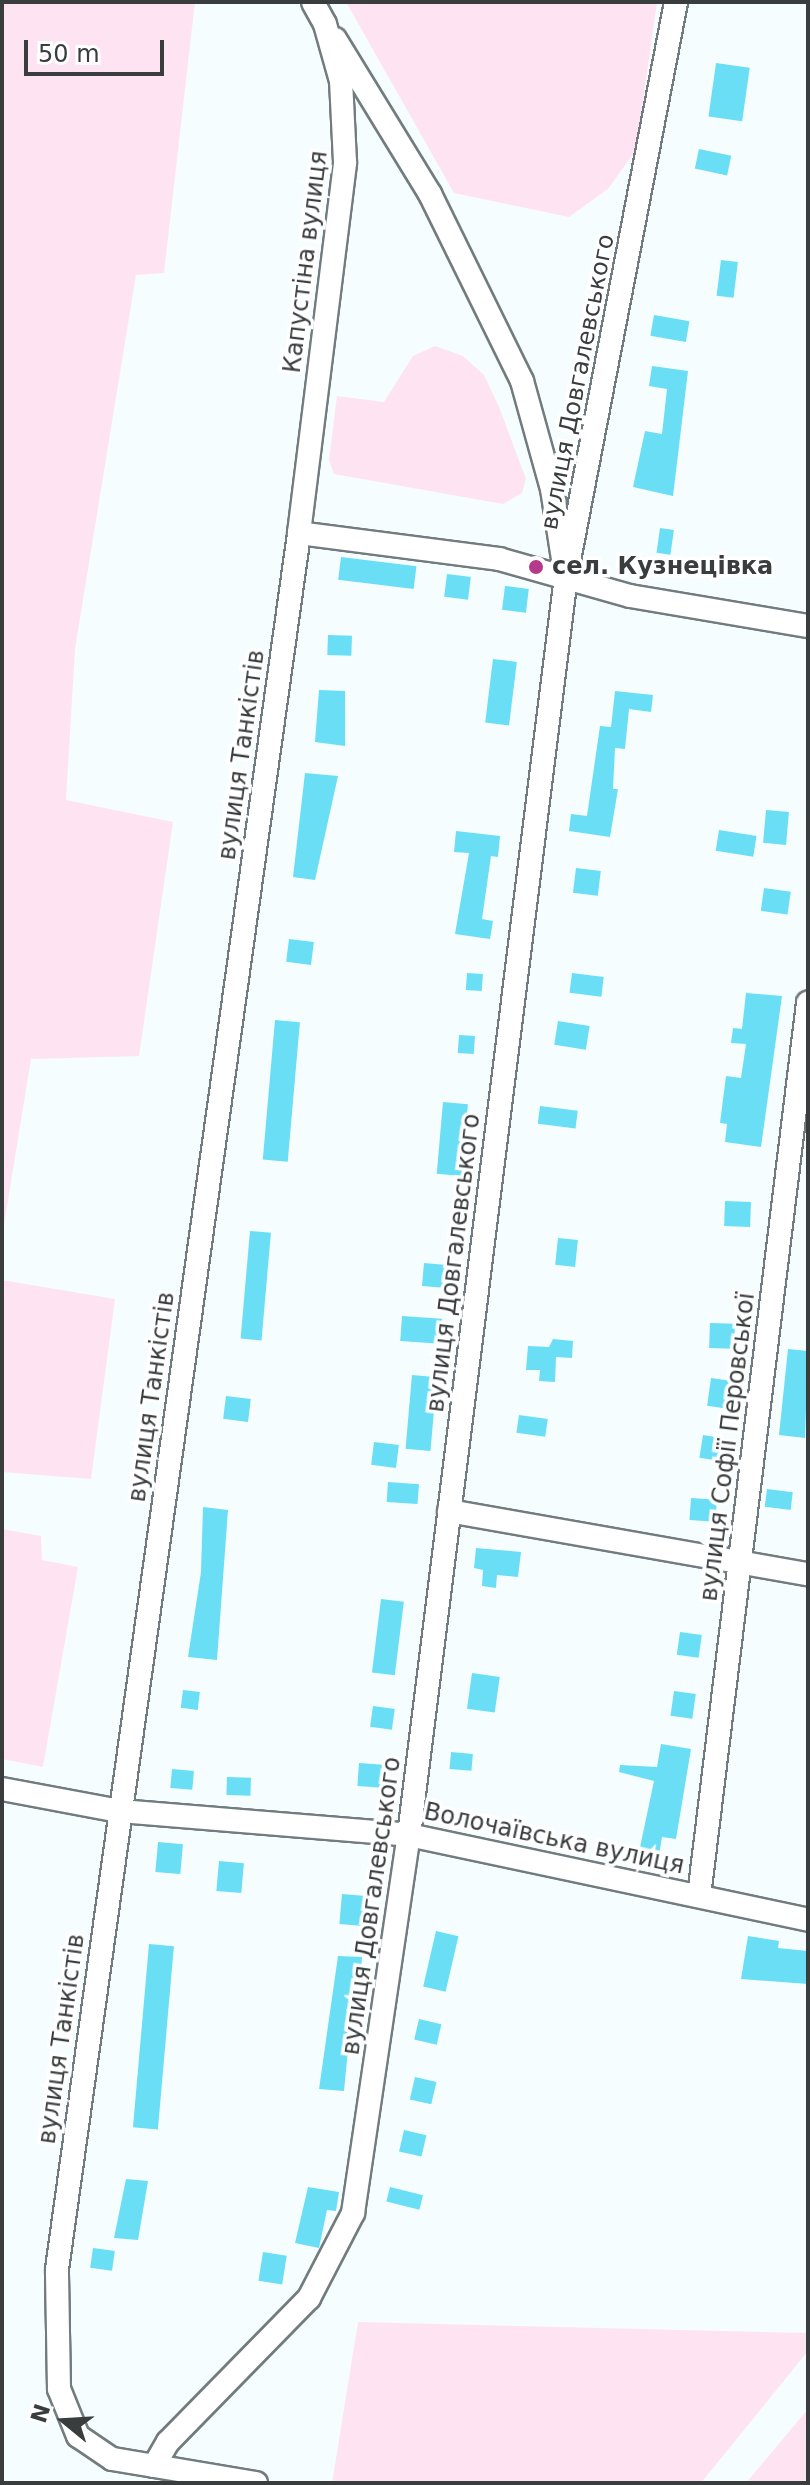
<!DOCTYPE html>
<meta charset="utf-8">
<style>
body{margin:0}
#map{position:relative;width:810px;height:2485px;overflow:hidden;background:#f6fdfe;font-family:"DejaVu Sans",sans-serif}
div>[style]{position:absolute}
.green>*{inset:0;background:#fee4f2}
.building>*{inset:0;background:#69def5;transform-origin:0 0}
.roads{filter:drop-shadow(2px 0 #727c7e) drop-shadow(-2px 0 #727c7e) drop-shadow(0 2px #727c7e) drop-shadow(0 -2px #727c7e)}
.minor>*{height:22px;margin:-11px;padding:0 11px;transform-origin:11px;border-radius:11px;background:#fff}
.dots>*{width:22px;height:22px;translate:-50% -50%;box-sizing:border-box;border:4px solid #fff;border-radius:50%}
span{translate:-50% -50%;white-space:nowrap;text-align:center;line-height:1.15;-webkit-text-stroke:7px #fff;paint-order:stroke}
.street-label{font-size:24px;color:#393d3e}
.poi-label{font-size:24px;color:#393d3e;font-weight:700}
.left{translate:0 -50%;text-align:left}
.frame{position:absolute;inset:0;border:4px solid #393d3e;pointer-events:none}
.north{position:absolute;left:24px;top:2381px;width:80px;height:80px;-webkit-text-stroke:6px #fff;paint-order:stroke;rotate:288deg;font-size:22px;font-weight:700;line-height:32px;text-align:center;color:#393d3e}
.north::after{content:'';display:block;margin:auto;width:28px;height:36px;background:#393d3e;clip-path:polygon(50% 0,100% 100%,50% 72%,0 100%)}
.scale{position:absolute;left:24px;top:40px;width:140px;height:36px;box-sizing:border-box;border:4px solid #393d3e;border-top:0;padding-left:10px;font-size:24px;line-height:28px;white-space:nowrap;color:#393d3e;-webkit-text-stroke:6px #fff;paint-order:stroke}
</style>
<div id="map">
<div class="green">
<div style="clip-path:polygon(2px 2px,195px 2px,164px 273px,136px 275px,75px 649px,66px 800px,173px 822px,139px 1056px,31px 1059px,2px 1237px)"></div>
<div style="clip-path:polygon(346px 2px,657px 2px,636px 150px,608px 189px,569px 217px,454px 193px)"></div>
<div style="clip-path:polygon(435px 346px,463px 356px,484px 375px,499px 407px,526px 479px,522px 493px,503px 504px,334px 474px,329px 460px,337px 396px,384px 402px,413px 356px)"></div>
<div style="clip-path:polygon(2px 1280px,115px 1299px,91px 1479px,2px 1472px)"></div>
<div style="clip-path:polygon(2px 1529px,41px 1536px,42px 1560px,78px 1567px,43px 1767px,2px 1759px)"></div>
<div style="clip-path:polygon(358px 2322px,808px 2333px,808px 2351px,701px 2483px,332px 2483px)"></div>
<div style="clip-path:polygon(808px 2409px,808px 2483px,746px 2483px)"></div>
</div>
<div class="building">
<div style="left:716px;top:63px;width:34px;height:54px;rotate:8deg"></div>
<div style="left:699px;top:149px;width:33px;height:20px;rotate:12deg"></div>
<div style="left:721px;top:260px;width:17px;height:36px;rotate:7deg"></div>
<div style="left:654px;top:315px;width:36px;height:21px;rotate:10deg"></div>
<div style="clip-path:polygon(652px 366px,688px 371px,673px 496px,633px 487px,645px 431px,662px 434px,667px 389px,649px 386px)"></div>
<div style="left:660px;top:528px;width:14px;height:25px;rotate:8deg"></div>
<div style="left:341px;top:557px;width:76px;height:23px;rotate:7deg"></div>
<div style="left:447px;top:574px;width:24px;height:23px;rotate:7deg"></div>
<div style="left:505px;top:586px;width:24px;height:24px;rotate:7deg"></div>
<div style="left:328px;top:635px;width:24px;height:20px;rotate:2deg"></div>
<div style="left:493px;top:659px;width:24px;height:64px;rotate:7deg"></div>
<div style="clip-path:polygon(319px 690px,345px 691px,345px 746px,315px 742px)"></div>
<div style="clip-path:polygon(615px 691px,653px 695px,651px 712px,629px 709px,625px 749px,615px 748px,613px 789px,618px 789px,610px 837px,569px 831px,571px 814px,587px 816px,600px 726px,611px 727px)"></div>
<div style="clip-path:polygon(305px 773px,338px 776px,315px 880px,293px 877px)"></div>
<div style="left:766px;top:810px;width:23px;height:33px;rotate:5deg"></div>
<div style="left:719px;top:830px;width:38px;height:21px;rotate:9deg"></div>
<div style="clip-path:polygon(456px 831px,500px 836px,498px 857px,491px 856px,482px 919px,493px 921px,490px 939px,455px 934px,469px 853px,454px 852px)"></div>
<div style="left:576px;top:868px;width:25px;height:25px;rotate:7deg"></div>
<div style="left:764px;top:888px;width:27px;height:23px;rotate:8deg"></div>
<div style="left:289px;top:939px;width:25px;height:23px;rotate:7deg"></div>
<div style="left:467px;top:973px;width:16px;height:17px;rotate:4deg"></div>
<div style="left:572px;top:973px;width:32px;height:20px;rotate:7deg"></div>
<div style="clip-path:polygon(746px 993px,782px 996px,761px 1147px,725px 1142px,727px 1124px,720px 1123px,726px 1076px,741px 1078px,746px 1044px,731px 1043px,733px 1028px,742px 1029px)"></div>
<div style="left:275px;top:1020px;width:25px;height:140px;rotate:5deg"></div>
<div style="left:558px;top:1021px;width:32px;height:24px;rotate:9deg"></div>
<div style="left:459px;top:1035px;width:16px;height:18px;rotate:4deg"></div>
<div style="left:443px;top:1102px;width:25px;height:72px;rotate:5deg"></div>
<div style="left:540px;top:1106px;width:38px;height:18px;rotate:7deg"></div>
<div style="left:725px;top:1201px;width:26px;height:25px;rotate:2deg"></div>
<div style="left:250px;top:1231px;width:21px;height:108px;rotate:5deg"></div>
<div style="left:558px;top:1238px;width:20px;height:27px;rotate:6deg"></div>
<div style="left:424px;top:1263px;width:25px;height:23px;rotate:5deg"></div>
<div style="left:402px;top:1316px;width:40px;height:25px;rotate:4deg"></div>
<div style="left:710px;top:1323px;width:25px;height:25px;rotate:2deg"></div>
<div style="clip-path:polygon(553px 1339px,573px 1341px,572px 1358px,556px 1357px,555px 1382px,539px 1381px,540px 1370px,526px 1370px,528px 1346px,549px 1347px)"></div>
<div style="clip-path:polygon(788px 1349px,808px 1351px,805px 1438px,779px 1435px)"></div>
<div style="left:412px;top:1375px;width:25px;height:74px;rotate:5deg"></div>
<div style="left:711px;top:1378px;width:21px;height:28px;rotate:8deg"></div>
<div style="left:226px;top:1396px;width:25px;height:23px;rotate:7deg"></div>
<div style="left:519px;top:1415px;width:29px;height:18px;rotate:8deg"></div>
<div style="left:703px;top:1435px;width:25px;height:23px;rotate:9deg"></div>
<div style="left:374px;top:1442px;width:25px;height:23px;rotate:7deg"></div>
<div style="left:388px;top:1482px;width:31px;height:20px;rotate:4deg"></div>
<div style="left:767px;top:1489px;width:26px;height:18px;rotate:7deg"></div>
<div style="left:691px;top:1498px;width:26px;height:22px;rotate:4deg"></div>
<div style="clip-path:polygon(203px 1507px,228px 1510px,217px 1660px,188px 1657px,201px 1572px)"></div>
<div style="clip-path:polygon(476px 1548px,521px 1552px,518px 1577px,497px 1575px,496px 1588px,482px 1586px,483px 1570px,474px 1568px)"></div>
<div style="left:381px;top:1599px;width:23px;height:74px;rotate:7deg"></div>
<div style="left:680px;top:1632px;width:22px;height:23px;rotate:8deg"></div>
<div style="left:472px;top:1673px;width:28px;height:36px;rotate:8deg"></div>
<div style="left:183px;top:1690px;width:17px;height:18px;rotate:7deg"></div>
<div style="left:674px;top:1691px;width:22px;height:25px;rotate:8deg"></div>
<div style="left:373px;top:1706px;width:22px;height:21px;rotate:8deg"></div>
<div style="clip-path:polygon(661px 1744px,691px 1749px,676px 1839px,662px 1837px,659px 1855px,639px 1852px,654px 1781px,619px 1772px,620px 1765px,657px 1767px)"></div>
<div style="left:451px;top:1752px;width:22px;height:17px;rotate:5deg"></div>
<div style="left:359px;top:1763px;width:28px;height:23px;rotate:4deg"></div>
<div style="left:172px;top:1769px;width:22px;height:19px;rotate:5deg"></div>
<div style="left:227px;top:1777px;width:24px;height:18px;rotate:2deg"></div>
<div style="left:158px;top:1842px;width:25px;height:30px;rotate:5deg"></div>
<div style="left:219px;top:1861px;width:25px;height:30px;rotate:5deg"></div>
<div style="left:342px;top:1894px;width:24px;height:30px;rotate:5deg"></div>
<div style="left:436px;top:1931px;width:23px;height:57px;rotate:13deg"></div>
<div style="clip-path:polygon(748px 1936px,779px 1941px,778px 1948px,808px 1951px,808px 1984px,741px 1979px)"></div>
<div style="left:149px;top:1944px;width:25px;height:184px;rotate:5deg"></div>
<div style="clip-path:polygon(338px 1956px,362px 1957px,360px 1987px,354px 1987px,344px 2091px,319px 2089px)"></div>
<div style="left:419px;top:2019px;width:23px;height:21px;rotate:13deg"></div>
<div style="left:415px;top:2077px;width:22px;height:23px;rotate:13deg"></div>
<div style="left:404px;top:2130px;width:23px;height:22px;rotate:13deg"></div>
<div style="clip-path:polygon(126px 2179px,148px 2181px,138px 2240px,114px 2238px)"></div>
<div style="clip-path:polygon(308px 2187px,339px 2192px,336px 2211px,327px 2210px,319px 2248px,295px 2243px)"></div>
<div style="left:390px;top:2187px;width:34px;height:15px;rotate:14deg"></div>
<div style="left:93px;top:2248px;width:22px;height:20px;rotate:8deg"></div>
<div style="left:263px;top:2252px;width:24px;height:29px;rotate:9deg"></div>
</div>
<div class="roads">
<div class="minor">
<div style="left:335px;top:39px;width:182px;rotate:58.5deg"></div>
<div style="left:430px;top:194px;width:208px;rotate:63.8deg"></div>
<div style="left:522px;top:381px;width:112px;rotate:74.5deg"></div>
<div style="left:552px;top:489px;width:71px;rotate:81.1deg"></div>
<div style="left:299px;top:533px;width:202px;rotate:7.4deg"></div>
<div style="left:499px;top:559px;width:136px;rotate:15.8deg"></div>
<div style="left:630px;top:596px;width:181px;rotate:9.6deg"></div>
<div style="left:449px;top:1511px;width:364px;rotate:10deg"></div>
<div style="left:2px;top:1789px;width:120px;rotate:10.6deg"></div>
<div style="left:120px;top:1811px;width:290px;rotate:4.7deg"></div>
<div style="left:409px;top:1835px;width:408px;rotate:12deg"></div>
<div style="left:699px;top:1896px;width:900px;rotate:-83.04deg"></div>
<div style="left:154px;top:2466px;width:28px;rotate:-60deg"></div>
<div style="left:168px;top:2442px;width:202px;rotate:-45.6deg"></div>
<div style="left:309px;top:2298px;width:96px;rotate:-62.6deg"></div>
<div style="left:353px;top:2213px;width:382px;rotate:-81.6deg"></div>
<div style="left:409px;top:1835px;width:1269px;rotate:-82.89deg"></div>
<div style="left:566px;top:576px;width:584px;rotate:-79.15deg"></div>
<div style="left:256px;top:2483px;width:146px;rotate:-170.5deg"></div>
<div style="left:112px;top:2459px;width:41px;rotate:-145.9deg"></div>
<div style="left:78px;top:2436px;width:51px;rotate:-112deg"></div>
<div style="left:59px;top:2389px;width:120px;rotate:-91deg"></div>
<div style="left:57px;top:2269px;width:1753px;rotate:-82.06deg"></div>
<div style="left:299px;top:533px;width:374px;rotate:-82.9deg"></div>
<div style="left:345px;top:162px;width:81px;rotate:-92.8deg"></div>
<div style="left:341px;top:81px;width:59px;rotate:-105.7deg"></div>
<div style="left:325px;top:24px;width:25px;rotate:-119deg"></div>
</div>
</div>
<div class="dots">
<div style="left:536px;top:567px;background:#b53a8b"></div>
</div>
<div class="street-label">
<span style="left:306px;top:262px;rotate:-83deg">Капустіна вулиця</span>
<span style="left:578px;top:382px;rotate:-79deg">вулиця Довгалевського</span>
<span style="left:242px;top:755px;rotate:-82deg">вулиця Танкістів</span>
<span style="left:454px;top:1263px;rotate:-83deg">вулиця Довгалевського</span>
<span style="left:152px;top:1397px;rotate:-82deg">вулиця Танкістів</span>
<span style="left:728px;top:1447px;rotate:-83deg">вулиця Софії Перовської</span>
<span style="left:554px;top:1839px;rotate:12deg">Волочаївська вулиця</span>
<span style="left:372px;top:1906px;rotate:-82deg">вулиця Довгалевського</span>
<span style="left:62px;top:2039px;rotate:-82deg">вулиця Танкістів</span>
</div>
<div class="poi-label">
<span class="left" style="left:552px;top:567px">сел. Кузнецівка</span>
</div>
<div class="frame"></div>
<div class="north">N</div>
<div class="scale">50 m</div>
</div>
